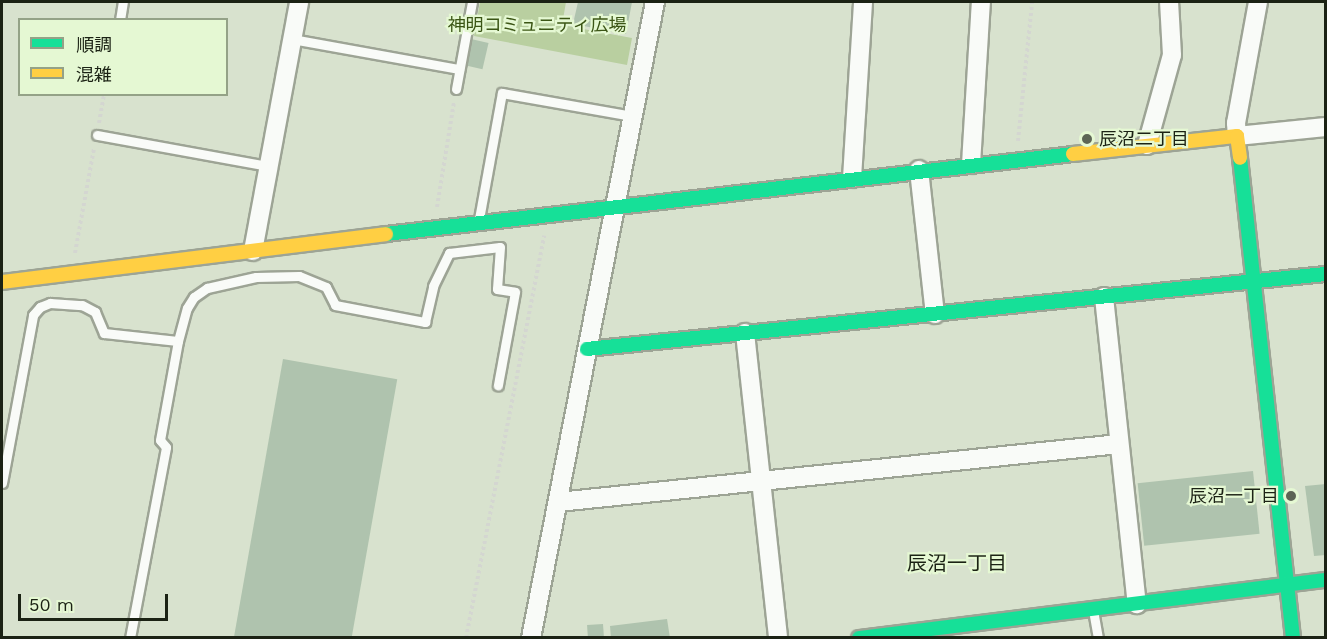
<!DOCTYPE html>
<meta charset="utf-8">
<style>
body{margin:0}
#map{position:relative;width:1327px;height:639px;overflow:hidden;background:#d8e2ce;font-family:"Work Sans","Noto Sans JP",sans-serif}
div>[style]{position:absolute}
.green>*{inset:0;background:#b9cfa0}
.building>*{inset:0;background:#afc3ae;transform-origin:0 0}
.path>*{height:4px;margin-top:-2px;transform-origin:0;background:repeating-linear-gradient(90deg,#d4d6d1 0 3px,transparent 0 6px)}
.roads{filter:drop-shadow(2px 0 #9da495) drop-shadow(-2px 0 #9da495) drop-shadow(0 2px #9da495) drop-shadow(0 -2px #9da495)}
.lane>*{height:9px;margin:-4.5px;padding:0 4.5px;transform-origin:4.5px;border-radius:4.5px;background:#f9fbf8}
.street>*{height:18px;margin:-9px;padding:0 9px;transform-origin:9px;border-radius:9px;background:#f9fbf8}
.fast>*{height:14px;margin:-7px;padding:0 7px;transform-origin:7px;border-radius:7px;background:#16e098}
.slow>*{height:14px;margin:-7px;padding:0 7px;transform-origin:7px;border-radius:7px;background:#ffcf43}
.dots>*{width:16px;height:16px;translate:-50% -50%;box-sizing:border-box;border:3px solid #e5f8d3;border-radius:50%}
span{translate:-50% -50%;white-space:nowrap;text-align:center;line-height:1.15;-webkit-text-stroke:4.5px #e5f8d3;paint-order:stroke}
.park-label{font-size:18px;color:#3b5515}
.poi-label{font-size:18px;color:#1b2214}
.left{translate:0 -50%;text-align:left}
.right{translate:-100% -50%;text-align:right}
.neighbourhood-label{font-size:20px;color:#1b2214}
.frame{position:absolute;inset:0;border:3px solid #1b2214;pointer-events:none}
.legend{position:absolute;left:18px;top:18px;width:210px;height:78px;box-sizing:border-box;background:#e5f8d3;border:2px solid #94a287;margin:0;padding:8px 10px;list-style:none;font-size:18px;color:#1b2214}
.legend li{display:flex;align-items:center;gap:12px;height:30px}
.legend b{width:30px;border:2px solid #94a287}
.scale{position:absolute;left:18px;top:594px;width:150px;height:27px;box-sizing:border-box;border:3px solid #1b2214;border-top:0;padding-left:8px;font-size:18px;line-height:21px;white-space:nowrap;color:#1b2214;-webkit-text-stroke:4px #e5f8d3;paint-order:stroke}
</style>
<div id="map">
<div class="green">
<div style="clip-path:polygon(480px 2px,566px 2px,562px 25px,632px 38px,627px 65px,474px 36px)"></div>
</div>
<div class="building">
<div style="clip-path:polygon(578px 2px,632px 2px,626px 34px,573px 24px)"></div>
<div style="left:471px;top:39px;width:18px;height:27px;rotate:13deg"></div>
<div style="left:283px;top:359px;width:116px;height:284px;rotate:10deg"></div>
<div style="left:1253px;top:471px;width:63px;height:116px;rotate:84deg"></div>
<div style="clip-path:polygon(1326px 484px,1326px 555px,1314px 556px,1305px 486px)"></div>
<div style="clip-path:polygon(667px 619px,670px 638px,611px 638px,610px 626px)"></div>
<div style="left:603px;top:624px;width:14px;height:16px;rotate:86deg"></div>
</div>
<div class="path">
<div style="left:99px;top:123px;width:29px;rotate:-80deg"></div>
<div style="left:1018px;top:141px;width:140px;rotate:-84.2deg"></div>
<div style="left:437px;top:207px;width:106px;rotate:-80.8deg"></div>
<div style="left:75px;top:253px;width:107px;rotate:-79.7deg"></div>
<div style="left:466px;top:638px;width:410px;rotate:-79deg"></div>
</div>
<div class="roads">
<div class="lane">
<div style="left:120px;top:20px;width:18px;rotate:-81deg"></div>
<div style="left:292px;top:39px;width:170px;rotate:10.2deg"></div>
<div style="left:456px;top:89px;width:88px;rotate:-79.6deg"></div>
<div style="left:97px;top:135px;width:174px;rotate:10.3deg"></div>
<div style="left:479px;top:219px;width:128px;rotate:-79.7deg"></div>
<div style="left:502px;top:93px;width:132px;rotate:10deg"></div>
<div style="left:2px;top:483px;width:171px;rotate:-79.5deg"></div>
<div style="left:33px;top:315px;width:11px;rotate:-49deg"></div>
<div style="left:40px;top:307px;width:11px;rotate:-22deg"></div>
<div style="left:50px;top:303px;width:32px;rotate:4deg"></div>
<div style="left:82px;top:305px;width:15px;rotate:28deg"></div>
<div style="left:95px;top:312px;width:23px;rotate:67deg"></div>
<div style="left:104px;top:333px;width:74px;rotate:6.2deg"></div>
<div style="left:1093px;top:610px;width:28px;rotate:80deg"></div>
<div style="left:130px;top:638px;width:194px;rotate:-79.3deg"></div>
<div style="left:166px;top:447px;width:9px;rotate:-131deg"></div>
<div style="left:160px;top:440px;width:101px;rotate:-79.7deg"></div>
<div style="left:178px;top:341px;width:34px;rotate:-75deg"></div>
<div style="left:187px;top:308px;width:13px;rotate:-58deg"></div>
<div style="left:194px;top:297px;width:16px;rotate:-35deg"></div>
<div style="left:207px;top:288px;width:50px;rotate:-12.7deg"></div>
<div style="left:256px;top:277px;width:43px;rotate:-1.3deg"></div>
<div style="left:299px;top:276px;width:29px;rotate:22deg"></div>
<div style="left:326px;top:287px;width:20px;rotate:63deg"></div>
<div style="left:335px;top:305px;width:92px;rotate:10.7deg"></div>
<div style="left:425px;top:322px;width:37px;rotate:-77deg"></div>
<div style="left:433px;top:286px;width:37px;rotate:-64deg"></div>
<div style="left:449px;top:253px;width:51px;rotate:-6.7deg"></div>
<div style="left:500px;top:247px;width:42px;rotate:94.1deg"></div>
<div style="left:497px;top:289px;width:18px;rotate:9deg"></div>
<div style="left:515px;top:292px;width:95px;rotate:100.4deg"></div>
</div>
<div class="street">
<div style="left:1258px;top:2px;width:123px;rotate:100.3deg"></div>
<div style="left:1236px;top:123px;width:13px;rotate:86deg"></div>
<div style="left:1237px;top:136px;width:89px;rotate:-5.8deg"></div>
<div style="left:1147px;top:145px;width:93px;rotate:-74.5deg"></div>
<div style="left:1172px;top:55px;width:53px;rotate:-93.2deg"></div>
<div style="left:971px;top:164px;width:162px;rotate:-86.5deg"></div>
<div style="left:919px;top:170px;width:145px;rotate:83.7deg"></div>
<div style="left:852px;top:178px;width:176px;rotate:-86.4deg"></div>
<div style="left:253px;top:251px;width:253px;rotate:-79.5deg"></div>
<div style="left:1104px;top:297px;width:309px;rotate:83.9deg"></div>
<div style="left:745px;top:333px;width:307px;rotate:83.8deg"></div>
<div style="left:558px;top:502px;width:564px;rotate:-5.9deg"></div>
<div style="left:531px;top:638px;width:648px;rotate:-78.97deg"></div>
</div>
<div class="fast">
<div style="left:1240px;top:158px;width:483px;rotate:83.7deg"></div>
<div style="left:386px;top:234px;width:692px;rotate:-6.64deg"></div>
<div style="left:587px;top:349px;width:743px;rotate:-5.8deg"></div>
<div style="left:859px;top:638px;width:471px;rotate:-7.1deg"></div>
</div>
<div class="slow">
<div style="left:1073px;top:154px;width:165px;rotate:-6.3deg"></div>
<div style="left:1237px;top:136px;width:22px;rotate:82deg"></div>
<div style="left:2px;top:282px;width:387px;rotate:-7.1deg"></div>
</div>
</div>
<div class="dots">
<div style="left:1087px;top:139px;background:#5d6555"></div>
<div style="left:1291px;top:496px;background:#5d6555"></div>
</div>
<div class="park-label">
<span style="left:537px;top:25px">神明コミュニティ広場</span>
</div>
<div class="poi-label">
<span class="left" style="left:1099px;top:139px">辰沼二丁目</span>
<span class="right" style="left:1279px;top:496px">辰沼一丁目</span>
</div>
<div class="neighbourhood-label">
<span style="left:957px;top:563px">辰沼一丁目</span>
</div>
<div class="frame"></div>
<ul class="legend">
<li><b style="height:8px;background:#16e098"></b>順調</li>
<li><b style="height:8px;background:#ffcf43"></b>混雑</li>
</ul>
<div class="scale">50 m</div>
</div>
